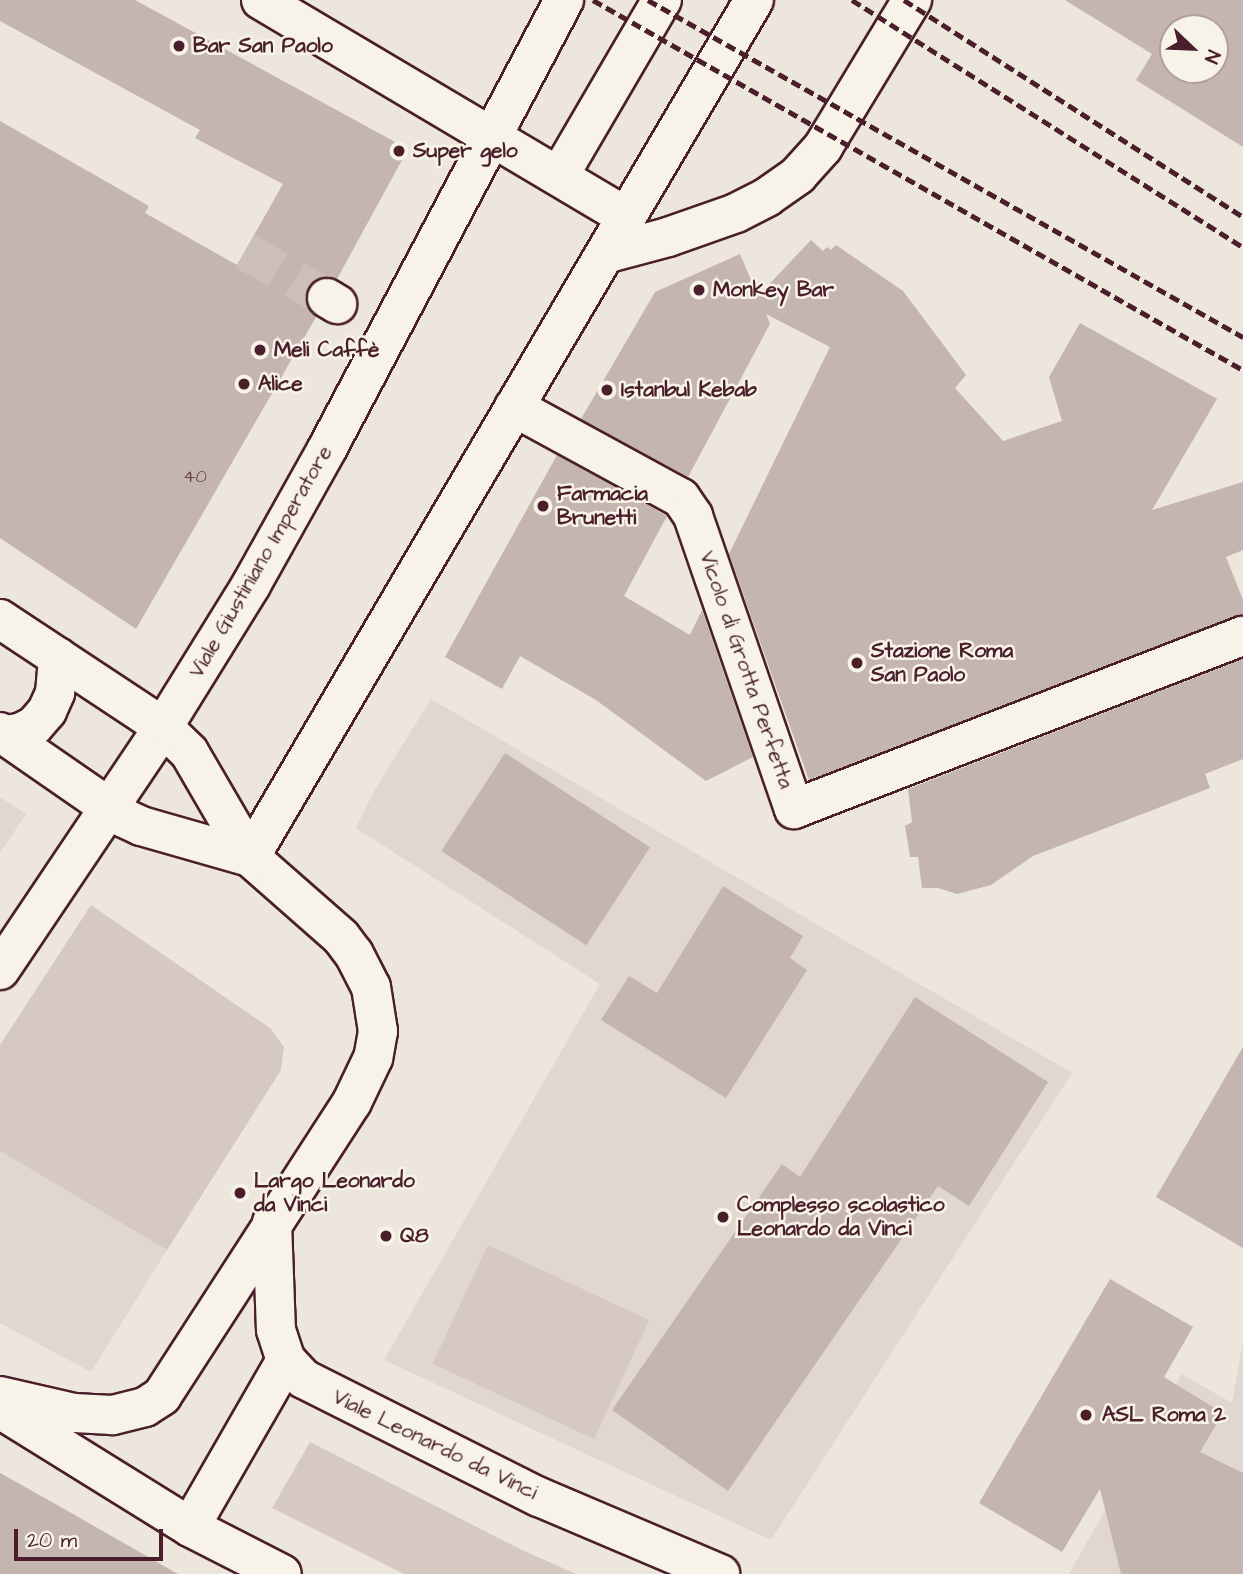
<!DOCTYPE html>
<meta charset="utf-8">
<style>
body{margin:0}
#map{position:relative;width:1243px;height:1574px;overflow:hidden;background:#ece6dd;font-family:"Architects Daughter",sans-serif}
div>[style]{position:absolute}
.built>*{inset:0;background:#e0d7d0}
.green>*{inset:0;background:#d5c9c2;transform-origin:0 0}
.building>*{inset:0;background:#c4b5b0;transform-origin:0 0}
.minor-tunnel>*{height:38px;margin-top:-19px;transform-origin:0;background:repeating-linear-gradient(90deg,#ccbeb9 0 38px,transparent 0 57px)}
.roads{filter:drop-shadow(2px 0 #4a1f2b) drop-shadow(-2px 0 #4a1f2b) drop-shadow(0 2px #4a1f2b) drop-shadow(0 -2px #4a1f2b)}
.minor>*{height:38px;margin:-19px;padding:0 19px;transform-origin:19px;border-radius:19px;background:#f7f3e8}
.rail>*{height:5px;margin-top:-2.5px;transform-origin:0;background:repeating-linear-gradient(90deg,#4a1f2b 0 10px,transparent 0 15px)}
.dots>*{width:19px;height:19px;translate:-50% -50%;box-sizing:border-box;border:4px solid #f7f3e8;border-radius:50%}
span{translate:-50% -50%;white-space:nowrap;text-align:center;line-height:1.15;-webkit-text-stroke:5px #f7f3e8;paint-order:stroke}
.number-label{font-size:18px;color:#68444c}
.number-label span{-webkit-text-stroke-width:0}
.poi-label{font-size:21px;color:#4a1f2b;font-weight:700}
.left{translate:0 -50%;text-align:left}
.street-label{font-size:21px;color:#4a1f2b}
.north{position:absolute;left:1159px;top:14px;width:70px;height:70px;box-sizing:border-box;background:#f7f3e8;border:2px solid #b29e9c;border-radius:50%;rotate:113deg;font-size:19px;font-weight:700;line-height:28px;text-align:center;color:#4a1f2b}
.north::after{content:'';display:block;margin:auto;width:24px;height:32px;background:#4a1f2b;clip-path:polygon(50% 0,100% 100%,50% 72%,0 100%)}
.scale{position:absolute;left:14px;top:1529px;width:149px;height:32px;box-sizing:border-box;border:4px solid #4a1f2b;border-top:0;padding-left:9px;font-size:21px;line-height:24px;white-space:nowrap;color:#4a1f2b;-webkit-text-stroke:5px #f7f3e8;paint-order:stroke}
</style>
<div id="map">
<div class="built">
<div style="clip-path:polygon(431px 699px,1072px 1073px,771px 1540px,384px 1360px,600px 984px,356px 828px,374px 791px)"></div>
<div style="clip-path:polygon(0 797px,26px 814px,0 853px)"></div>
<div style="clip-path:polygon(0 1151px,167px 1250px,91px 1372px,0 1323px)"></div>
<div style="clip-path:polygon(1243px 1341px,1243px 1574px,1069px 1574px,1182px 1374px,1232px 1403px)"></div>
</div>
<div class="green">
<div style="clip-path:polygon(91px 905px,270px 1028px,284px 1047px,281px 1070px,167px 1250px,0 1151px,0 1045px)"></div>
<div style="left:488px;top:1245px;width:178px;height:131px;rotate:25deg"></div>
<div style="clip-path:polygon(310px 1442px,522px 1550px,576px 1574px,404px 1574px,272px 1508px)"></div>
</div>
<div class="building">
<div style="clip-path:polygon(0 0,135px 0,408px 149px,337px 279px,327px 276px,317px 279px,308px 287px,305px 298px,308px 308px,316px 317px,136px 629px,0 538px,0 121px,149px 206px,145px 213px,237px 265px,283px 184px,195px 138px,200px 130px,0 21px)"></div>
<div style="clip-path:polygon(evenodd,1065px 0,1243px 0,1243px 147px,1136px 80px,1152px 54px,1065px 0,1173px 28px,1215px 28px,1215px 70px,1173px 70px,1173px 28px)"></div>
<div style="clip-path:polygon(811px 240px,823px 251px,827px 247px,831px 250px,836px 245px,903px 291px,966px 375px,955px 388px,1003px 441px,1062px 421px,1049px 377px,1080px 323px,1217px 399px,1152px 510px,1243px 482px,1243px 550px,1226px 557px,1243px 600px,1243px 615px,809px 780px,729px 554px,830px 347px,766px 314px,770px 324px,688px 477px,581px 419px,655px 292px,740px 254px,758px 296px)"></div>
<div style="clip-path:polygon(557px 455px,667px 516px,624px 596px,690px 635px,702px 610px,753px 757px,706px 781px,596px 700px,520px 656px,502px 689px,445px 657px)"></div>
<div style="clip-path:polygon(1243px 659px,1243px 759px,1205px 774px,1210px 788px,1033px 856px,991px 885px,957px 894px,938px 888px,922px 888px,918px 857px,910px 857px,905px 826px,912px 822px,908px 789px)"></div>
<div style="left:505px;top:753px;width:173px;height:117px;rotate:33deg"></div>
<div style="clip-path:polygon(723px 886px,803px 936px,790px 958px,807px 970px,726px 1098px,601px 1020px,629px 976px,657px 993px)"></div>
<div style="clip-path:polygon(915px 997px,1048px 1082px,969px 1206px,938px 1186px,728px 1491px,612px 1410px,782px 1164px,800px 1177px)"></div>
<div style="clip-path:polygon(1243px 1047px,1243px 1248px,1156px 1197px)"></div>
<div style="clip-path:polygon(1110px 1279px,1193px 1327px,1164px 1377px,1223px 1413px,1200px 1452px,1243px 1473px,1243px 1574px,1121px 1574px,1100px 1489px,1062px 1552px,979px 1503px)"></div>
<div style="clip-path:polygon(0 1473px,66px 1510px,178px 1574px,0 1574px)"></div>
</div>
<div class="minor-tunnel">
<div style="left:245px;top:251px;width:95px;rotate:29.8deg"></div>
</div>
<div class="roads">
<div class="minor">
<div style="left:261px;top:0;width:423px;rotate:30.7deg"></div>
<div style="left:559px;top:176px;width:204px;rotate:-59.7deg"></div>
<div style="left:605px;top:254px;width:65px;rotate:-15.1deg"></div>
<div style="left:668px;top:237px;width:72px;rotate:-19.4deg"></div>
<div style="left:736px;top:213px;width:35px;rotate:-27deg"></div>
<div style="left:767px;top:197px;width:38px;rotate:-35deg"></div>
<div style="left:798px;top:175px;width:38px;rotate:-48deg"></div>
<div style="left:823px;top:147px;width:172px;rotate:-58.8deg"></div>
<div style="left:327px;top:298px;width:12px;rotate:31deg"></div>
<div style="left:514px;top:407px;width:190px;rotate:28.6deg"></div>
<div style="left:681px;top:498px;width:22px;rotate:56deg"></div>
<div style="left:693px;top:516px;width:310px;rotate:71deg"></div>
<div style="left:794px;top:809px;width:481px;rotate:-21.1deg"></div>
<div style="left:0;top:619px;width:196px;rotate:33.5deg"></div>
<div style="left:163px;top:727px;width:36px;rotate:44deg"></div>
<div style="left:189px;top:752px;width:121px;rotate:59.8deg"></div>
<div style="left:250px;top:857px;width:121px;rotate:41.3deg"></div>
<div style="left:341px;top:937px;width:21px;rotate:53deg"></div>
<div style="left:354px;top:954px;width:37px;rotate:63deg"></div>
<div style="left:371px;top:987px;width:45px;rotate:81deg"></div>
<div style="left:378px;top:1031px;width:27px;rotate:100deg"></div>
<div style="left:373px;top:1058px;width:49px;rotate:115.5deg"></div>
<div style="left:352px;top:1102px;width:350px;rotate:122.9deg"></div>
<div style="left:162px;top:1396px;width:20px;rotate:147deg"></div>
<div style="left:145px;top:1407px;width:34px;rotate:166deg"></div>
<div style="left:112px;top:1415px;width:38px;rotate:-177deg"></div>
<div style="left:74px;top:1413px;width:76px;rotate:-167.1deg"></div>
<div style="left:0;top:732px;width:151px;rotate:34.7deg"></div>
<div style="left:124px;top:818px;width:19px;rotate:25deg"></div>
<div style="left:141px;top:826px;width:113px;rotate:15.9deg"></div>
<div style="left:5px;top:735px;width:15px;rotate:-8deg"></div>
<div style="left:20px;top:733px;width:16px;rotate:-27deg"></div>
<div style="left:34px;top:726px;width:20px;rotate:-49deg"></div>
<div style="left:47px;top:711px;width:20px;rotate:-66deg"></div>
<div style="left:55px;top:693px;width:36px;rotate:-85deg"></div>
<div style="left:250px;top:857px;width:994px;rotate:-59.54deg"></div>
<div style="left:0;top:970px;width:293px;rotate:-56.1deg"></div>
<div style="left:163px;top:727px;width:167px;rotate:-58.2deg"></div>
<div style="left:251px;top:585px;width:156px;rotate:-60.8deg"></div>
<div style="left:327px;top:449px;width:508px;rotate:-62.17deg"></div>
<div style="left:272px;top:1222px;width:108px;rotate:87.9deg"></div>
<div style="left:276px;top:1330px;width:32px;rotate:72deg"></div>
<div style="left:286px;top:1360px;width:26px;rotate:47deg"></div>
<div style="left:304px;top:1379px;width:263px;rotate:26.7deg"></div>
<div style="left:539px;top:1497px;width:197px;rotate:23deg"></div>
<div style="left:0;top:1409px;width:224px;rotate:31.8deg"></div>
<div style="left:190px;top:1527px;width:103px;rotate:27.1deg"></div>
<div style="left:190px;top:1527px;width:193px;rotate:-60.1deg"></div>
</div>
</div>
<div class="rail">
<div style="left:593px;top:0;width:748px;rotate:29.65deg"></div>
<div style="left:648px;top:0;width:684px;rotate:29.53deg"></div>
<div style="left:852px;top:0;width:462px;rotate:32.3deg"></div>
<div style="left:904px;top:0;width:403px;rotate:32.6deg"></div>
</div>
<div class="dots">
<div style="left:179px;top:46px;background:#4a1f2b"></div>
<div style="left:399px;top:151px;background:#4a1f2b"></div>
<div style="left:699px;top:290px;background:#4a1f2b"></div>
<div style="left:260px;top:350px;background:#4a1f2b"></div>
<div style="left:244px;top:384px;background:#4a1f2b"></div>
<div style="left:607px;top:390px;background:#4a1f2b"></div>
<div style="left:543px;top:506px;background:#4a1f2b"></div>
<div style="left:857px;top:663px;background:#4a1f2b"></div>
<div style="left:240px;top:1193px;background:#4a1f2b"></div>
<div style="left:723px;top:1217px;background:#4a1f2b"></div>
<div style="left:386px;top:1236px;background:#4a1f2b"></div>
<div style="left:1086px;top:1415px;background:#4a1f2b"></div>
</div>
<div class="number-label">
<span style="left:195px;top:477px">40</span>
</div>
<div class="poi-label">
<span class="left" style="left:193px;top:46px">Bar San Paolo</span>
<span class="left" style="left:413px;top:151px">Super gelo</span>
<span class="left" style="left:713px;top:290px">Monkey Bar</span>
<span class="left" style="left:274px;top:350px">Meli Caffè</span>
<span class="left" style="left:258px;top:384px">Alice</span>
<span class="left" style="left:621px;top:390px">Istanbul Kebab</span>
<span class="left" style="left:557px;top:506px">Farmacia<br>Brunetti</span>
<span class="left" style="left:871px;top:663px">Stazione Roma<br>San Paolo</span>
<span class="left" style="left:254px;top:1193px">Largo Leonardo<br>da Vinci</span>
<span class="left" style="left:737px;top:1217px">Complesso scolastico<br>Leonardo da Vinci</span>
<span class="left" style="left:400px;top:1236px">Q8</span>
<span class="left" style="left:1102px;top:1415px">ASL Roma 2</span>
</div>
<div class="street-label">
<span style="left:261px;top:562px;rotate:-60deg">Viale Giustiniano Imperatore</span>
<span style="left:746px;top:670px;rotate:71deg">Vicolo di Grotta Perfetta</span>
<span style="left:435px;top:1445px;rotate:26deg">Viale Leonardo da Vinci</span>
</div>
<div class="north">N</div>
<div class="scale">20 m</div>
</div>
